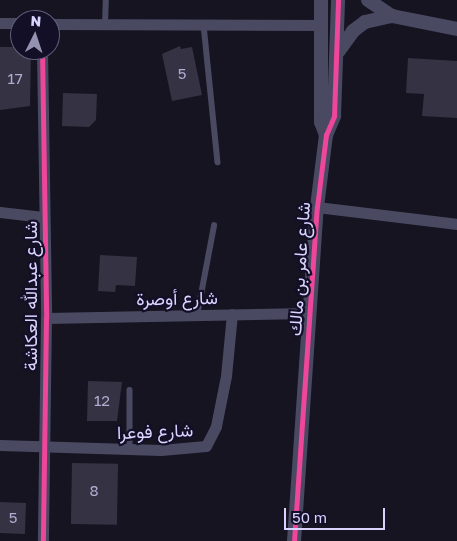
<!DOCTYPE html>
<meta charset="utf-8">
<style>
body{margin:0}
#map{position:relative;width:457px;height:541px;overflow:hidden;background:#161421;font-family:"Golos Text",Vazirmatn,sans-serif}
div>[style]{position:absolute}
.building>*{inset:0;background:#343243;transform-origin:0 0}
.service>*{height:5.5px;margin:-2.75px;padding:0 2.75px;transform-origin:2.75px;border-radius:2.75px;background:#4a4962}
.minor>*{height:11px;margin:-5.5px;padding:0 5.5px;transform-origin:5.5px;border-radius:5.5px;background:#4a4962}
.tertiary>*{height:14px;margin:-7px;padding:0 7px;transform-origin:7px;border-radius:7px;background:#4a4962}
.cycleway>*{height:5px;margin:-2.5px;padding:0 2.5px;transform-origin:2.5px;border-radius:2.5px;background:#ed469a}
span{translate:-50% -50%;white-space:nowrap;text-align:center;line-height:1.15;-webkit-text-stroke:4.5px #130f26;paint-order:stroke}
.number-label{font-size:15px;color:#b0acd0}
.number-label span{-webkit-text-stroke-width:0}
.street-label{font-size:18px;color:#d9d4ff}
.north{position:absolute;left:10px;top:10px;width:50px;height:50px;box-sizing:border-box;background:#130f26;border:1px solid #625e7d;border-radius:50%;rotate:4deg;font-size:14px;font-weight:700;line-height:20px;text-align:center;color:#d9d4ff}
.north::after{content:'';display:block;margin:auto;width:18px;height:22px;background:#9591b1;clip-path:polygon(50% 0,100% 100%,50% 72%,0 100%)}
.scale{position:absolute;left:284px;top:508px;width:101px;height:22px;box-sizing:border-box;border:2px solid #d9d4ff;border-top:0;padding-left:6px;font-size:15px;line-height:18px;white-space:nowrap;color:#d9d4ff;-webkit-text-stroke:4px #130f26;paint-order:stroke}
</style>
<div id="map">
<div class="building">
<div style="clip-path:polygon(180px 46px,181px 49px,192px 47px,202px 95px,172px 101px,162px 54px)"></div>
<div style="clip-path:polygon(0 47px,18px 47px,18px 53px,31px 53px,30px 106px,0 110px)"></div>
<div style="clip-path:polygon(408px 58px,457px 61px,457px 118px,422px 116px,424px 94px,406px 93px)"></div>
<div style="clip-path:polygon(63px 93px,97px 94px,96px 120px,89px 127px,62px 126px)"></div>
<div style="clip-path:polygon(100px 255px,137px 257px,135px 286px,116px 285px,115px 292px,98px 291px)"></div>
<div style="clip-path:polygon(88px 381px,122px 382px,117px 421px,87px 421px)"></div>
<div style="left:72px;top:463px;width:46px;height:61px;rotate:1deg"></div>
<div style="left:0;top:502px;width:26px;height:31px;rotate:2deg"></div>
</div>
<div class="service">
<div style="left:105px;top:24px;width:24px;rotate:-88deg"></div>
<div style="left:204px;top:25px;width:138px;rotate:84.2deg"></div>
<div style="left:197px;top:316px;width:92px;rotate:-79.3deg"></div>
<div style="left:130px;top:390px;width:60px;rotate:90deg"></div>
</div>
<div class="minor">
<div style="left:0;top:23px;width:20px"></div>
<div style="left:50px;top:24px;width:271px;rotate:0.2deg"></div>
<div style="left:42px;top:50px;width:268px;rotate:89.1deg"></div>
<div style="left:46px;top:318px;width:223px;rotate:90.8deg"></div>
<div style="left:317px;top:207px;width:141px;rotate:6.9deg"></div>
<div style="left:0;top:212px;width:43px;rotate:6.6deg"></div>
<div style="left:46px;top:318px;width:264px;rotate:-1.1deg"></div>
<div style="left:0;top:445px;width:161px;rotate:1.8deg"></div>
<div style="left:161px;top:450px;width:45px;rotate:-5.1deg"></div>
<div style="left:206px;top:446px;width:22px;rotate:-63deg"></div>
<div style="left:216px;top:426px;width:51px;rotate:-78.7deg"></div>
<div style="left:226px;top:376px;width:62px;rotate:-84.5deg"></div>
</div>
<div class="tertiary">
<div style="left:321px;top:0;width:122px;rotate:90deg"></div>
<div style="left:321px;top:122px;width:14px;rotate:69deg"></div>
<div style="left:368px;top:0;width:29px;rotate:34deg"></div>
<div style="left:392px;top:16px;width:66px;rotate:11.3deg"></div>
<div style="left:338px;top:52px;width:26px;rotate:-54deg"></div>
<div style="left:353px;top:31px;width:15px;rotate:-37deg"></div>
<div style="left:365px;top:22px;width:28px;rotate:-13deg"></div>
<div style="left:294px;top:541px;width:335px;rotate:-86.1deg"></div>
<div style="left:317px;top:207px;width:73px;rotate:-82.9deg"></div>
<div style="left:326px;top:135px;width:21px;rotate:-67deg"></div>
<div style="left:334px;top:116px;width:116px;rotate:-88deg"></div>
</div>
<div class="cycleway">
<div style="left:42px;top:50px;width:268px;rotate:89.1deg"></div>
<div style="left:46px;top:318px;width:223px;rotate:90.8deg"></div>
<div style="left:294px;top:541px;width:335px;rotate:-86.1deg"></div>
<div style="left:317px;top:207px;width:73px;rotate:-82.9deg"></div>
<div style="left:326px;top:135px;width:21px;rotate:-67deg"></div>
<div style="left:334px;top:116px;width:116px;rotate:-88deg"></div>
</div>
<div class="number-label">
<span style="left:182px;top:74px">5</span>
<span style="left:15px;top:79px">17</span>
<span style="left:102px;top:401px">12</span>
<span style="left:94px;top:491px">8</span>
<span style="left:13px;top:518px">5</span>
</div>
<div class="street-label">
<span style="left:299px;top:269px;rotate:-86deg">شارع عامر بن مالك</span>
<span style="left:30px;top:296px;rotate:-90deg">شارع عبدالله العكاشة</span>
<span style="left:177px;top:298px;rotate:-1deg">شارع أوصرة</span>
<span style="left:155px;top:431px;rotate:-2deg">شارع فوعرا</span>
</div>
<div class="north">N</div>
<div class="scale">50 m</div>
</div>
